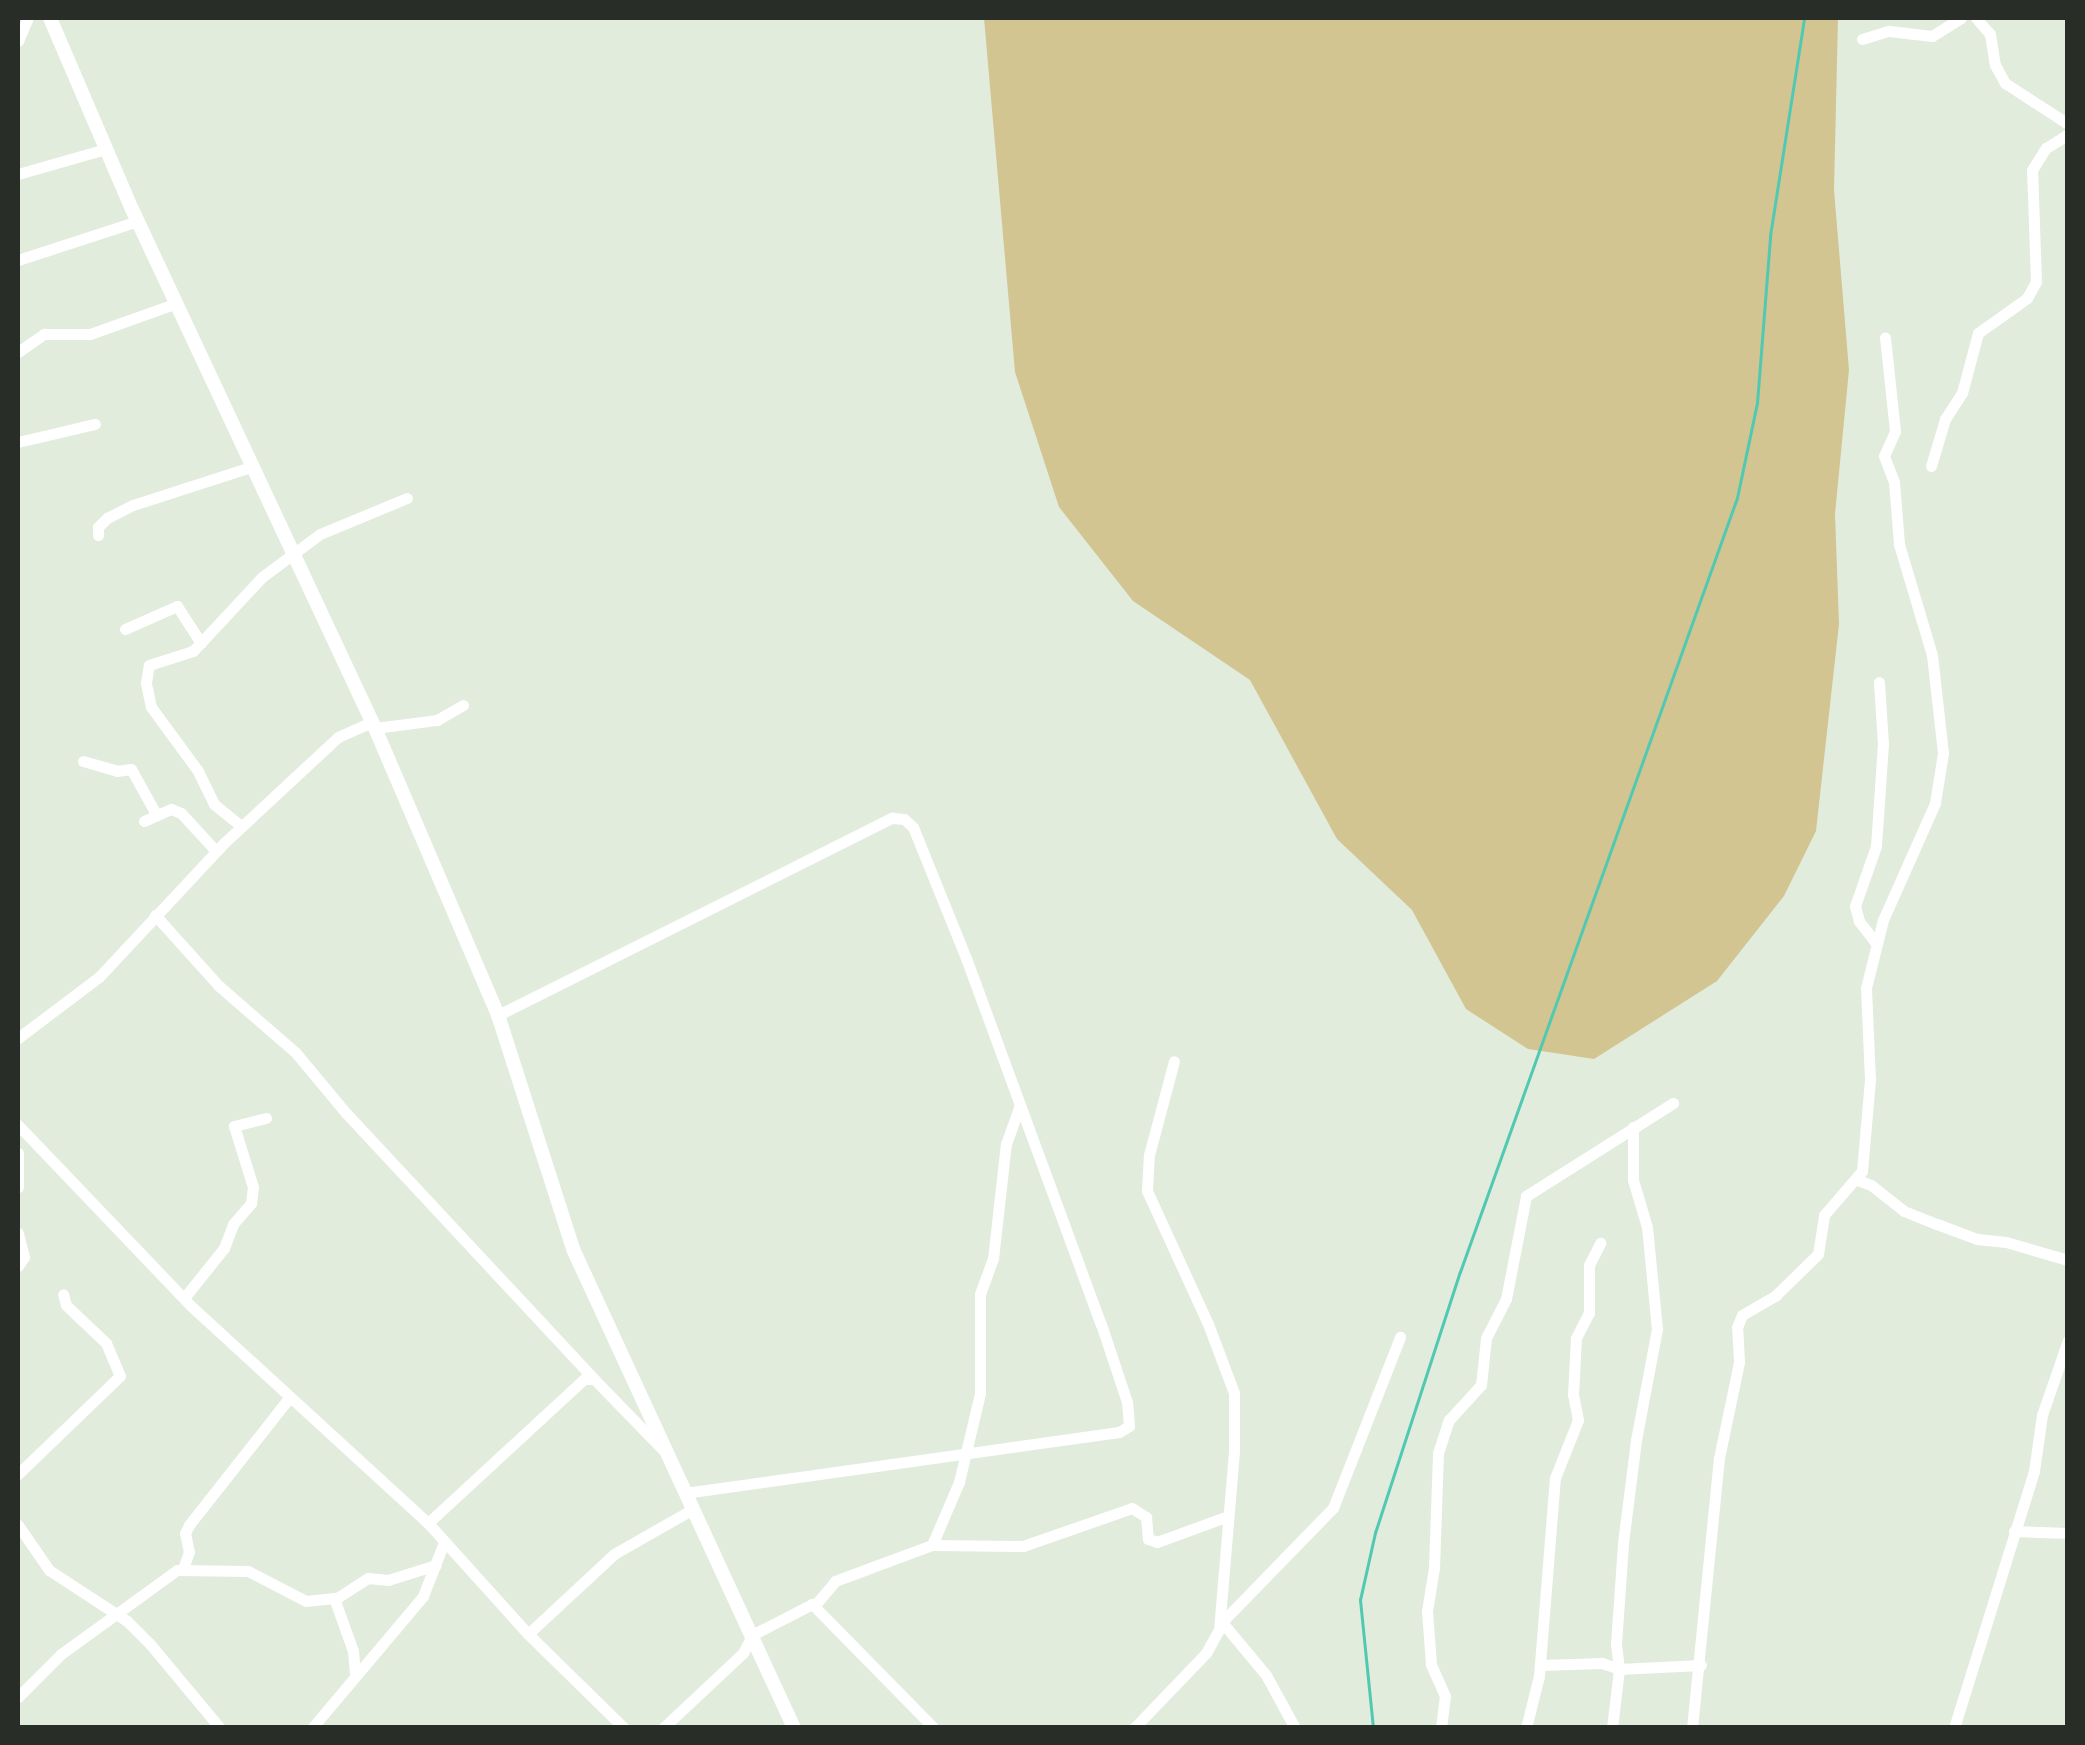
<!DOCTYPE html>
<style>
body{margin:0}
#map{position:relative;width:2085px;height:1745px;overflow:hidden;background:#e1ecdd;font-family:"PT Serif",serif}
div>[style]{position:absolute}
.green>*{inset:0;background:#d2c591}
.stream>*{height:2.5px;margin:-1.25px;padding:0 1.25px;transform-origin:1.25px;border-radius:1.25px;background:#51c9b2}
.minor>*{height:11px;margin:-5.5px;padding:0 5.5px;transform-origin:5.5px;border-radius:5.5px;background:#fff}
.tertiary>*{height:14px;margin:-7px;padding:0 7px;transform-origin:7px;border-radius:7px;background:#fff}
span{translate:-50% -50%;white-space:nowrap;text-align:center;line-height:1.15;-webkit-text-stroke:10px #eef9ea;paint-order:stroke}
.frame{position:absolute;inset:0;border:20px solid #282d27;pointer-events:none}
</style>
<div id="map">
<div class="green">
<div style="clip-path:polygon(984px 18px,1838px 18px,1834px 190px,1849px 370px,1835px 514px,1839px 624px,1816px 831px,1784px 896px,1717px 981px,1594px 1059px,1528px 1049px,1466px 1009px,1412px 910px,1337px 839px,1250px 680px,1133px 601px,1059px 507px,1015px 372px)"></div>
</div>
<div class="stream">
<div style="left:1373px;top:1728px;width:129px;rotate:-95.8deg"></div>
<div style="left:1360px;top:1600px;width:69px;rotate:-77.4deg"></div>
<div style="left:1375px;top:1533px;width:274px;rotate:-72deg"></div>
<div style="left:1460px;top:1272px;width:822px;rotate:-70.31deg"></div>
<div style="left:1737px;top:498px;width:97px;rotate:-78.1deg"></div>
<div style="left:1757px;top:403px;width:168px;rotate:-85.5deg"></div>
<div style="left:1770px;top:236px;width:221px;rotate:-81.1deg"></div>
</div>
<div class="minor">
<div style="left:1976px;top:18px;width:21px;rotate:49deg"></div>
<div style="left:1990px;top:34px;width:31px;rotate:81deg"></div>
<div style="left:1995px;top:65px;width:21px;rotate:61deg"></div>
<div style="left:2005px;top:83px;width:75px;rotate:33.1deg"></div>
<div style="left:1862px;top:39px;width:28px;rotate:-17deg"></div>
<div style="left:1889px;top:31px;width:43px;rotate:6.6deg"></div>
<div style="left:1932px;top:36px;width:34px;rotate:-32deg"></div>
<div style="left:18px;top:41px;width:25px;rotate:-67deg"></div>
<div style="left:18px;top:174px;width:91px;rotate:-15.9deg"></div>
<div style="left:18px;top:260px;width:126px;rotate:-18deg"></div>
<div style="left:18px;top:352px;width:32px;rotate:-35deg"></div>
<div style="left:44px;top:334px;width:46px"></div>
<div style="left:90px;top:334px;width:92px;rotate:-19.6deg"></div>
<div style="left:18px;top:442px;width:79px;rotate:-13.2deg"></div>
<div style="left:1931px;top:466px;width:49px;rotate:-73.4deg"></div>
<div style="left:1945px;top:419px;width:31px;rotate:-57deg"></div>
<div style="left:1962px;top:393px;width:62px;rotate:-75.1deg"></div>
<div style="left:1978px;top:333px;width:60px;rotate:-35.5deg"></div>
<div style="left:2027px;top:298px;width:18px;rotate:-61deg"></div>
<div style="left:2036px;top:282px;width:112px;rotate:-92deg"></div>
<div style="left:2032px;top:170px;width:26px;rotate:-58deg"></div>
<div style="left:2046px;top:148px;width:26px;rotate:-32deg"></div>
<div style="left:98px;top:535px;width:8px;rotate:-90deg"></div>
<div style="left:98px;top:527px;width:13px;rotate:-45deg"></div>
<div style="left:107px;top:518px;width:29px;rotate:-27deg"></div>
<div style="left:133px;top:505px;width:127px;rotate:-17.9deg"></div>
<div style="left:125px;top:629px;width:57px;rotate:-23.9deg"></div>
<div style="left:177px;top:606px;width:44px;rotate:57deg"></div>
<div style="left:375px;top:728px;width:63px;rotate:-7.4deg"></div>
<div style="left:437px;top:720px;width:30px;rotate:-30deg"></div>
<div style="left:83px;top:761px;width:35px;rotate:16deg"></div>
<div style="left:117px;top:771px;width:14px;rotate:-8deg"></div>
<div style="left:131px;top:769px;width:51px;rotate:60.9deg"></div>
<div style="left:144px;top:821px;width:30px;rotate:-24deg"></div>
<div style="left:171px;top:809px;width:11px;rotate:22deg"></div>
<div style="left:181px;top:813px;width:52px;rotate:47.4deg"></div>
<div style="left:241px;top:826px;width:35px;rotate:-141deg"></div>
<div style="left:214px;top:804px;width:37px;rotate:-116deg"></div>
<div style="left:198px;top:771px;width:79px;rotate:-126.3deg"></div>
<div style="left:151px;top:707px;width:25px;rotate:-102deg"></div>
<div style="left:146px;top:683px;width:18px;rotate:-81deg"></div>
<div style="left:149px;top:665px;width:46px;rotate:-17.7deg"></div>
<div style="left:193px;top:651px;width:101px;rotate:-47deg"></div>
<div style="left:262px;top:577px;width:72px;rotate:-36.6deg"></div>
<div style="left:320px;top:534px;width:94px;rotate:-22.5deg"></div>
<div style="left:155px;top:915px;width:96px;rotate:48deg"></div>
<div style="left:219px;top:986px;width:102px;rotate:41deg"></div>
<div style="left:296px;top:1053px;width:78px;rotate:50.2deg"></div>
<div style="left:346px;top:1113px;width:364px;rotate:47deg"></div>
<div style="left:1876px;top:943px;width:28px;rotate:-128deg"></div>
<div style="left:1859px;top:921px;width:16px;rotate:-105deg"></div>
<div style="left:1855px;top:906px;width:64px;rotate:-70.7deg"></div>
<div style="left:1876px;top:846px;width:102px;rotate:-86.1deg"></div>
<div style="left:1883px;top:744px;width:62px;rotate:-93.7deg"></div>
<div style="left:498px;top:1015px;width:441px;rotate:-26.6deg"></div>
<div style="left:892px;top:818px;width:12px;rotate:5deg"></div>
<div style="left:904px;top:819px;width:12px;rotate:42deg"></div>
<div style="left:913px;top:827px;width:141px;rotate:68deg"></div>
<div style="left:966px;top:958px;width:390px;rotate:69.8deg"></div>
<div style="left:1101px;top:1324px;width:82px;rotate:71.6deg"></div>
<div style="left:1127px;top:1402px;width:24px;rotate:85deg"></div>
<div style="left:1129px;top:1426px;width:12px;rotate:149deg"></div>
<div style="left:1119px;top:1432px;width:437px;rotate:172deg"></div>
<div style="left:18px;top:1038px;width:101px;rotate:-37deg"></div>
<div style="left:99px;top:977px;width:185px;rotate:-47deg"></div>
<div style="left:225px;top:842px;width:154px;rotate:-42.9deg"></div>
<div style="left:338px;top:737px;width:36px;rotate:-24deg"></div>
<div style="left:18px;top:1125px;width:250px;rotate:46.3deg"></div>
<div style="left:191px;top:1306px;width:321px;rotate:42.5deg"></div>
<div style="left:428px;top:1523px;width:149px;rotate:48deg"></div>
<div style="left:528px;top:1634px;width:134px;rotate:44.4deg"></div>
<div style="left:18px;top:1153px;width:34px;rotate:90deg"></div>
<div style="left:1858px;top:1180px;width:14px;rotate:21deg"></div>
<div style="left:1871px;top:1185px;width:42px;rotate:38.2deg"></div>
<div style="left:1904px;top:1211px;width:35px;rotate:22deg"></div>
<div style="left:1937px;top:1224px;width:43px;rotate:20.6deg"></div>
<div style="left:1977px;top:1239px;width:29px;rotate:6deg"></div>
<div style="left:2006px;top:1242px;width:65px;rotate:16.2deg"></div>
<div style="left:18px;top:1233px;width:25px;rotate:76deg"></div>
<div style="left:24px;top:1257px;width:11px;rotate:124deg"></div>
<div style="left:184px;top:1298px;width:64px;rotate:-51.3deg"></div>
<div style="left:224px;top:1248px;width:26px;rotate:-69deg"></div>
<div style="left:233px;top:1224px;width:28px;rotate:-49deg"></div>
<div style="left:251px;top:1203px;width:16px;rotate:-83deg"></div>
<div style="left:253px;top:1187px;width:64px;rotate:-107.3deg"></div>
<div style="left:234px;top:1126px;width:33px;rotate:-14deg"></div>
<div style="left:18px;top:1474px;width:141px;rotate:-43.9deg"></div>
<div style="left:120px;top:1376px;width:36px;rotate:-113deg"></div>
<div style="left:106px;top:1343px;width:55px;rotate:-136.5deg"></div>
<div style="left:66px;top:1305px;width:11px;rotate:-105deg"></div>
<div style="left:428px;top:1523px;width:212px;rotate:-42.7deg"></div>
<div style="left:584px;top:1379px;width:10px"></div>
<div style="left:594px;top:1379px;width:98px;rotate:45.8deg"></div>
<div style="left:18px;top:1525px;width:55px;rotate:55.4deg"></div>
<div style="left:49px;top:1570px;width:93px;rotate:33.2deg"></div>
<div style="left:127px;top:1621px;width:33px;rotate:45deg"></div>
<div style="left:150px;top:1644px;width:109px;rotate:50.2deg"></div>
<div style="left:2014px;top:1531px;width:54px;rotate:2.1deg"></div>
<div style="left:932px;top:1545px;width:69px;rotate:-66.8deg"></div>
<div style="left:959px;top:1482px;width:91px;rotate:-76.7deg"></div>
<div style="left:980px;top:1393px;width:99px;rotate:-90deg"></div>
<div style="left:980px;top:1294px;width:37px;rotate:-70deg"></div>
<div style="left:993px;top:1259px;width:116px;rotate:-83.6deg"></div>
<div style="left:1006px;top:1144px;width:41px;rotate:-70.3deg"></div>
<div style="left:183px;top:1569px;width:18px;rotate:-71deg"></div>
<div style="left:189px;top:1552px;width:19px;rotate:-102deg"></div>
<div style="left:185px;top:1533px;width:9px;rotate:-63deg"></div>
<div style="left:189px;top:1525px;width:160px;rotate:-51.8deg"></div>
<div style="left:334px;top:1598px;width:56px;rotate:70.3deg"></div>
<div style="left:353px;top:1651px;width:25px;rotate:85deg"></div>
<div style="left:816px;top:1604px;width:30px;rotate:-50deg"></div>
<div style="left:835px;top:1581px;width:103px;rotate:-20.4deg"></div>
<div style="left:932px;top:1545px;width:91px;rotate:0.6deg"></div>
<div style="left:1023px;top:1546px;width:115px;rotate:-19.2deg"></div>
<div style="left:1132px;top:1508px;width:17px;rotate:33deg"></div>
<div style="left:1146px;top:1517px;width:22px;rotate:85deg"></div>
<div style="left:1148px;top:1539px;width:9px;rotate:18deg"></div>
<div style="left:1157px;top:1542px;width:76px;rotate:-20.1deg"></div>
<div style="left:528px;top:1634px;width:117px;rotate:-42.9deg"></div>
<div style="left:614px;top:1554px;width:91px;rotate:-29.7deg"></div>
<div style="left:1541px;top:1665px;width:61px;rotate:-1.9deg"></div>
<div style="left:1602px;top:1663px;width:18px;rotate:19deg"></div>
<div style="left:1619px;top:1669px;width:25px;rotate:-97deg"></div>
<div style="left:1616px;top:1644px;width:101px;rotate:-86deg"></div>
<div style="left:1623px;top:1543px;width:104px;rotate:-82.8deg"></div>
<div style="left:1636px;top:1440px;width:113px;rotate:-79.3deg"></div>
<div style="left:1657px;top:1329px;width:102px;rotate:-95.6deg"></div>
<div style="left:1647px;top:1227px;width:49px;rotate:-106.6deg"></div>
<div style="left:1633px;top:1180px;width:53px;rotate:-90deg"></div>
<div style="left:18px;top:1697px;width:61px;rotate:-45deg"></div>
<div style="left:61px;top:1654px;width:143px;rotate:-35.9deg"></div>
<div style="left:177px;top:1570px;width:71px;rotate:0.8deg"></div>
<div style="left:248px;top:1571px;width:65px;rotate:27.3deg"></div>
<div style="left:306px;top:1601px;width:31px;rotate:-6deg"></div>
<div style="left:337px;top:1598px;width:37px;rotate:-33deg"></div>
<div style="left:368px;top:1578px;width:20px;rotate:6deg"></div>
<div style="left:388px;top:1580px;width:50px;rotate:-17.4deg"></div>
<div style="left:312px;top:1728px;width:172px;rotate:-49.9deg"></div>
<div style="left:423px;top:1596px;width:58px;rotate:-68.7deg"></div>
<div style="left:663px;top:1728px;width:110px;rotate:-43.2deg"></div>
<div style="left:743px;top:1653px;width:20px;rotate:-63deg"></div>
<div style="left:752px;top:1635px;width:68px;rotate:-27.3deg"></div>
<div style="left:812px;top:1604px;width:174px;rotate:45.5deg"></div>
<div style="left:1134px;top:1728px;width:104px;rotate:-46.2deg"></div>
<div style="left:1206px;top:1653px;width:26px;rotate:-61deg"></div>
<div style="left:1219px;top:1630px;width:180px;rotate:-85.2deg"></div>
<div style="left:1234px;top:1451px;width:58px;rotate:-90deg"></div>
<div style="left:1234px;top:1393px;width:74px;rotate:-110.6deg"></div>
<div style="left:1208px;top:1324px;width:146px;rotate:-114.6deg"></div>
<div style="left:1147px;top:1191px;width:36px;rotate:-87deg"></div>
<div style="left:1149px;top:1155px;width:97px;rotate:-75.1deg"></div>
<div style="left:1295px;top:1728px;width:60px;rotate:-118.7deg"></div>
<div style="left:1266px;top:1675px;width:69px;rotate:-129.7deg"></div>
<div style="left:1222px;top:1622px;width:159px;rotate:-45.8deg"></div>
<div style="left:1333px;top:1508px;width:184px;rotate:-68.6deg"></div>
<div style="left:1441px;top:1728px;width:32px;rotate:-83deg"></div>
<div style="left:1445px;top:1696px;width:35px;rotate:-114deg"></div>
<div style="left:1431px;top:1664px;width:53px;rotate:-94.3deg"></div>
<div style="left:1427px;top:1611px;width:44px;rotate:-80.8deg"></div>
<div style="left:1434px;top:1568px;width:115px;rotate:-88deg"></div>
<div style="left:1438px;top:1453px;width:35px;rotate:-72deg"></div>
<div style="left:1449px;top:1420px;width:47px;rotate:-47.6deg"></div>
<div style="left:1481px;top:1385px;width:47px;rotate:-83.9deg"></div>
<div style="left:1486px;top:1338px;width:44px;rotate:-62.9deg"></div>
<div style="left:1506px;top:1299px;width:105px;rotate:-79deg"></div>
<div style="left:1526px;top:1196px;width:174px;rotate:-32.3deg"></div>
<div style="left:1526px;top:1728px;width:54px;rotate:-76deg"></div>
<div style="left:1539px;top:1676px;width:199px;rotate:-85.4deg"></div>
<div style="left:1555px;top:1478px;width:62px;rotate:-68.4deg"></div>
<div style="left:1578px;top:1420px;width:25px;rotate:-101deg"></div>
<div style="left:1573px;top:1395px;width:57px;rotate:-87deg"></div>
<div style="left:1576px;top:1338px;width:28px;rotate:-63deg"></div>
<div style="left:1589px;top:1313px;width:48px;rotate:-90deg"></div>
<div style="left:1589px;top:1265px;width:25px;rotate:-63deg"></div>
<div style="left:1612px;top:1728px;width:59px;rotate:-83.2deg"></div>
<div style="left:1619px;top:1669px;width:82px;rotate:-2.8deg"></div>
<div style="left:1692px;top:1728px;width:271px;rotate:-84.3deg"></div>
<div style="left:1719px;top:1458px;width:98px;rotate:-78.2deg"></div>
<div style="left:1739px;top:1362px;width:35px;rotate:-93deg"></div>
<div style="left:1737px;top:1327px;width:13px;rotate:-67deg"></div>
<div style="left:1742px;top:1315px;width:39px;rotate:-30deg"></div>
<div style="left:1776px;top:1295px;width:59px;rotate:-44.3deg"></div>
<div style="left:1818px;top:1254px;width:39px;rotate:-81deg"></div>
<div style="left:1824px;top:1215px;width:58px;rotate:-49.2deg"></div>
<div style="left:1862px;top:1171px;width:91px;rotate:-85deg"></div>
<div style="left:1870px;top:1080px;width:92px;rotate:-92.5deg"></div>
<div style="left:1866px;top:988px;width:70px;rotate:-76deg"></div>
<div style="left:1883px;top:920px;width:128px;rotate:-66deg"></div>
<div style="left:1935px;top:803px;width:51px;rotate:-80.9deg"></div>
<div style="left:1943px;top:753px;width:99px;rotate:-96.4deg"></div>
<div style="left:1932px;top:655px;width:116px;rotate:-106.6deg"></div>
<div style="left:1899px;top:544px;width:62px;rotate:-94.6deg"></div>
<div style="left:1894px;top:482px;width:28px;rotate:-111deg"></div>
<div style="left:1884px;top:456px;width:27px;rotate:-66deg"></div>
<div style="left:1895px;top:431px;width:94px;rotate:-96.1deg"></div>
<div style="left:1954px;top:1728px;width:269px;rotate:-72.7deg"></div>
<div style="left:2034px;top:1471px;width:57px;rotate:-81.9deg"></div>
<div style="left:2042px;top:1415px;width:79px;rotate:-70.9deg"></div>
</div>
<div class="tertiary">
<div style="left:50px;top:18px;width:208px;rotate:66.8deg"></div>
<div style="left:132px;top:209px;width:573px;rotate:64.91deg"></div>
<div style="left:375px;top:728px;width:312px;rotate:66.8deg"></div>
<div style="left:498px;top:1015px;width:246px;rotate:72.2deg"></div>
<div style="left:573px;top:1249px;width:528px;rotate:65.23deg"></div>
</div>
<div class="frame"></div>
</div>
